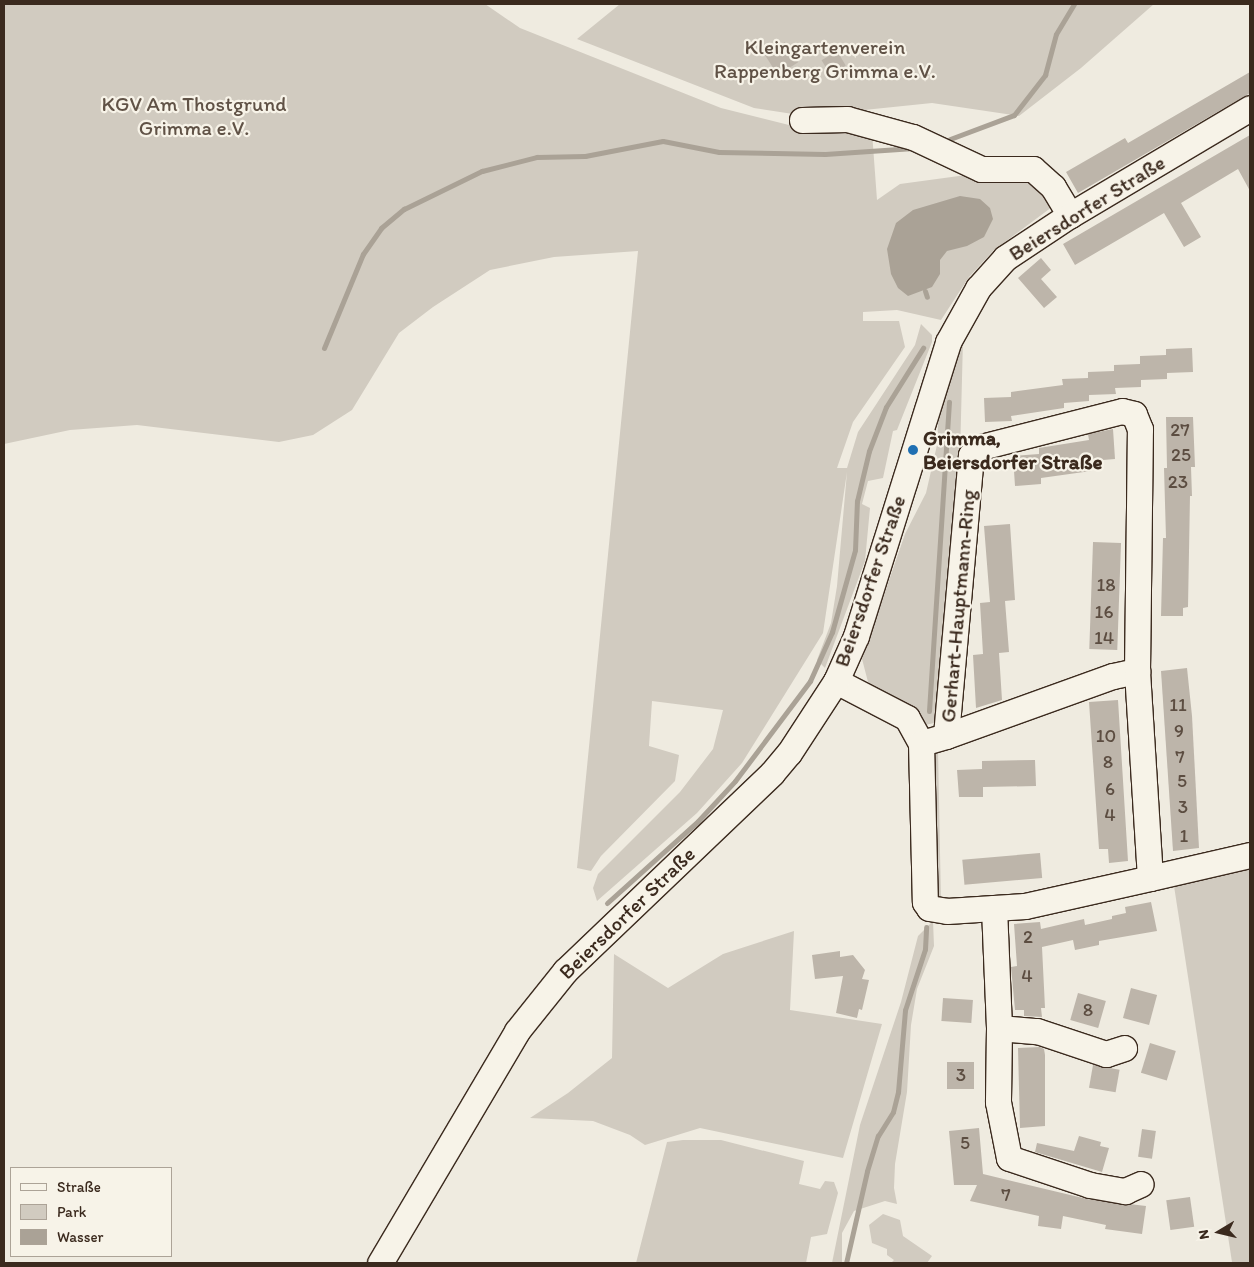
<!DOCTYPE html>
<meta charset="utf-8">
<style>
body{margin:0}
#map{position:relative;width:1254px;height:1267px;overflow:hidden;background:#efebe0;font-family:Itim,sans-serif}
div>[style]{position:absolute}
.green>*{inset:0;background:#d1cbc0}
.water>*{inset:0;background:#aaa296}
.stream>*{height:5px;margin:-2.5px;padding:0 2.5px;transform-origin:2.5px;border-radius:2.5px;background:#aaa296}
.building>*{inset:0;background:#bdb5aa;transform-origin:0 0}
.roads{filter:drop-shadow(1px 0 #3b2a1e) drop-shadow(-1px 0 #3b2a1e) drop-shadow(0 1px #3b2a1e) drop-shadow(0 -1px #3b2a1e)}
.minor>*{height:25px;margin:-12.5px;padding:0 12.5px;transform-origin:12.5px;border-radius:12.5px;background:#f7f3e8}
.dots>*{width:14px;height:14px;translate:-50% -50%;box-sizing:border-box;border:2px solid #f7f3e8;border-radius:50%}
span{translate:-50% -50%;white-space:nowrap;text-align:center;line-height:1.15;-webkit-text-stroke:4.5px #f7f3e8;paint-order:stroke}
.number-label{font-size:19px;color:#5c4d41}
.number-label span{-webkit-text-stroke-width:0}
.park-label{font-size:21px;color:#605246}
.street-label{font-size:21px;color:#3b2a1e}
.poi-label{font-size:21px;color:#3b2a1e;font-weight:700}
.left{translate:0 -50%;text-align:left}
.frame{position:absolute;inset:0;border:5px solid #3b2a1e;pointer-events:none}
.legend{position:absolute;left:10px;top:1167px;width:162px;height:90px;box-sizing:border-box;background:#f7f3e8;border:1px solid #aca397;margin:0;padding:6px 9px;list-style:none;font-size:15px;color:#3b2a1e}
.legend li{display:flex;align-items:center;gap:10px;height:25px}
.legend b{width:25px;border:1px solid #aca397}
.north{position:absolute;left:1194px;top:1207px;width:50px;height:50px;-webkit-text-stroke:4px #f7f3e8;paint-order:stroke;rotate:261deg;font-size:14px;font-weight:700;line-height:20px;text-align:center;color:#3b2a1e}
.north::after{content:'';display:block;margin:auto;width:18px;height:22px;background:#3b2a1e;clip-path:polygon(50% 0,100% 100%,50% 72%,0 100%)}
</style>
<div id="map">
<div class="green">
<div style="clip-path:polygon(4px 4px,485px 4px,520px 28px,721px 108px,797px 127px,872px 132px,877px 200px,900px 184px,981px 173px,1022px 172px,1056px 204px,994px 250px,969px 277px,941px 320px,897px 310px,863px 312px,863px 321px,899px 321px,905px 347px,853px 422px,837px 468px,847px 468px,858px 432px,915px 345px,921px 324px,932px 335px,932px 342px,897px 430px,893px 431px,883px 478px,868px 481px,862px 504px,870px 508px,865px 561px,825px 668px,817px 660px,831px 623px,837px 586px,847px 472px,823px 633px,742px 763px,697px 813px,597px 901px,593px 888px,598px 874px,680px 792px,713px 749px,723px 710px,652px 701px,649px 746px,679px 755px,675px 781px,601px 856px,591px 871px,577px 868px,638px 251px,554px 257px,490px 270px,433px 307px,399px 333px,352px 410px,313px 435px,279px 442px,137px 425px,70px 430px,4px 444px)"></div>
<div style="clip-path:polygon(620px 4px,1154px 4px,1081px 68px,1019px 116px,932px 103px,806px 116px,754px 108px,577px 39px)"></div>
<div style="clip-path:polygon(963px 340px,960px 456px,938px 717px,934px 723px,925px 725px,868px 682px,862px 659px,905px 534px,926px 493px,937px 445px,939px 406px)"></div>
<div style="clip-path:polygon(938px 750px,941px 902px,936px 900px,930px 755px)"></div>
<div style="clip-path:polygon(1250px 867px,1250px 1263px,1232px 1262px,1174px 886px)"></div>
<div style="clip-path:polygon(933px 921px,934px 946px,917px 989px,911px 1025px,907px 1092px,895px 1164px,894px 1188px,897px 1204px,885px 1201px,854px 1211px,842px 1233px,842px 1263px,832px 1263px,860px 1125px,901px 1002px,918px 936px)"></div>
<div style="clip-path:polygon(794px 931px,790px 1010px,882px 1024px,843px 1158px,700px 1128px,645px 1145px,630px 1135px,593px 1121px,530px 1118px,568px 1093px,612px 1058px,614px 954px,668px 988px,723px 954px)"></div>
<div style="clip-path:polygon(683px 1140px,721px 1140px,804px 1161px,799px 1184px,820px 1189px,825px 1181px,834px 1182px,838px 1193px,827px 1234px,811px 1237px,806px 1263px,636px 1263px,667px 1142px)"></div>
<div style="clip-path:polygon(883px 1214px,900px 1220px,903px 1236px,932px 1256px,927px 1263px,891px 1263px,894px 1260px,887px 1255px,887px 1249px,872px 1243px,869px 1225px)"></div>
</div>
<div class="water">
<div style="clip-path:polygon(960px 196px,980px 199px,990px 208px,993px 219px,984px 237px,967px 246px,947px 251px,940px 260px,940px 274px,932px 287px,908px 296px,898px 288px,891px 274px,887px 249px,896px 223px,913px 210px)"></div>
</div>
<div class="stream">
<div style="left:950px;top:139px;width:68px;rotate:-20.6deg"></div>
<div style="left:1014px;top:115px;width:51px;rotate:-52.2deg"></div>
<div style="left:1045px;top:75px;width:42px;rotate:-75deg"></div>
<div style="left:1056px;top:34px;width:35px;rotate:-59deg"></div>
<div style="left:925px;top:291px;width:6px;rotate:72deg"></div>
<div style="left:324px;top:348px;width:102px;rotate:-67.5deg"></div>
<div style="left:363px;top:254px;width:32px;rotate:-55deg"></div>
<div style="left:381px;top:228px;width:30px;rotate:-40deg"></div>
<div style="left:404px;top:209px;width:87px;rotate:-26deg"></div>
<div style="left:482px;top:171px;width:57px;rotate:-14.3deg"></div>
<div style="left:537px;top:157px;width:48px;rotate:-1.2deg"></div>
<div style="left:585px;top:156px;width:79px;rotate:-10.9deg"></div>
<div style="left:663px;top:141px;width:57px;rotate:11.1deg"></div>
<div style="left:719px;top:152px;width:106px;rotate:1.1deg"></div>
<div style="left:825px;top:154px;width:89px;rotate:-3.9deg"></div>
<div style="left:929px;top:711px;width:310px;rotate:-86.3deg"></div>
<div style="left:607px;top:903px;width:122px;rotate:-42deg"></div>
<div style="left:698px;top:821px;width:54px;rotate:-47.2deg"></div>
<div style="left:735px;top:781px;width:125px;rotate:-53.1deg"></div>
<div style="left:810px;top:681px;width:54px;rotate:-65.8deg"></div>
<div style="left:832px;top:632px;width:85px;rotate:-74.3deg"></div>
<div style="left:855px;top:550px;width:49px;rotate:-87.7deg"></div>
<div style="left:857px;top:501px;width:51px;rotate:-76.5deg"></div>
<div style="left:869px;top:451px;width:47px;rotate:-68.9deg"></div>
<div style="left:886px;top:407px;width:70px;rotate:-57.9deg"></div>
<div style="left:846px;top:1263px;width:94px;rotate:-77.1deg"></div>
<div style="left:867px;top:1171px;width:37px;rotate:-73deg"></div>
<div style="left:878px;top:1136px;width:28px;rotate:-58deg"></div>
<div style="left:893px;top:1112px;width:21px;rotate:-76deg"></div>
<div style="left:898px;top:1092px;width:82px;rotate:-85.1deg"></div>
<div style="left:905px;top:1010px;width:64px;rotate:-71.8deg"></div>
<div style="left:925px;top:949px;width:22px;rotate:-87deg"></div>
</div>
<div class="building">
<div style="left:785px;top:42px;width:24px;height:24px;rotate:57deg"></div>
<div style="left:837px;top:51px;width:17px;height:18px;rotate:59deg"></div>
<div style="clip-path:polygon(1250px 72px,1250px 93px,1078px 193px,1066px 172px,1125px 138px,1128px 143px)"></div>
<div style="clip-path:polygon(1250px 135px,1250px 191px,1238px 169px,1181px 203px,1201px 237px,1184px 247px,1164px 213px,1075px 265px,1063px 244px)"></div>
<div style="clip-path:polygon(1041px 258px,1051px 270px,1041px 279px,1057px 297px,1044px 308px,1018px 278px)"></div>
<div style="clip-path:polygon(1192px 348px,1193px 372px,1167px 373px,1167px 379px,1141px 380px,1141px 387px,1115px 388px,1116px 394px,1089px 395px,1089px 401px,1064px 403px,1064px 408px,1011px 416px,1012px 421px,985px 422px,984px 398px,1011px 397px,1011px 392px,1063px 385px,1062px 379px,1088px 378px,1088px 372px,1114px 371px,1114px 365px,1140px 364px,1140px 356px,1166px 355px,1166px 349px)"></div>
<div style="clip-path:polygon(1166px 417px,1193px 417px,1195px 467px,1191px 467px,1192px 496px,1190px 496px,1188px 607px,1183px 608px,1183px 616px,1161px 616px,1163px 538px,1166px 538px,1164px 468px,1167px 468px)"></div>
<div style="clip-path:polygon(1113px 429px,1115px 459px,1091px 461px,1091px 471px,1041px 478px,1041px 484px,1015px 486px,1013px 456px,1039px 454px,1039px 448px,1089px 440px,1088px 434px)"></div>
<div style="clip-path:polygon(1010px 524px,1015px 600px,1005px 601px,1009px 652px,999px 653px,1002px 700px,976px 708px,973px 655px,983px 654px,980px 603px,990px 602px,984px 526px)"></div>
<div style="left:1121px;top:543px;width:107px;height:28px;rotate:92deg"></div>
<div style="clip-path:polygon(1187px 668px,1192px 716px,1199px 848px,1173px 851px,1161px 671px)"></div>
<div style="clip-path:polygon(1118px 700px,1128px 861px,1109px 863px,1108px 849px,1099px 849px,1089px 702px)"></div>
<div style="clip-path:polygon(1035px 760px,1036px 786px,983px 787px,983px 797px,959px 797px,957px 770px,982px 769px,982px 761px)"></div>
<div style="left:1040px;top:853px;width:25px;height:78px;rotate:85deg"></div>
<div style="clip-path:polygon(1151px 902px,1157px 931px,1099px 941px,1099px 945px,1075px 950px,1073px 940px,1042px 947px,1045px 1008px,1041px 1008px,1042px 1017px,1024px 1016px,1024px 1010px,1015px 1010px,1011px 967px,1017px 966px,1014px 924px,1040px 922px,1041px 929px,1084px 919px,1085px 925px,1112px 919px,1112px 916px,1126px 913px,1125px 907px)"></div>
<div style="clip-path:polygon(840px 951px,840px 957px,853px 955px,865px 970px,862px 979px,869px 980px,862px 1010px,859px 1009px,857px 1018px,836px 1013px,843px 976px,815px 979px,812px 955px)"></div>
<div style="left:1131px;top:988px;width:27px;height:31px;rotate:15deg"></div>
<div style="left:1078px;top:993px;width:29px;height:28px;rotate:16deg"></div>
<div style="left:943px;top:998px;width:30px;height:23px;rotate:4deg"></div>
<div style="left:1150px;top:1043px;width:27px;height:31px;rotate:17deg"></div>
<div style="clip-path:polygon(1040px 1047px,1044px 1049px,1045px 1055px,1045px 1126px,1020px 1128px,1018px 1048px)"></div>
<div style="left:947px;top:1062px;width:27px;height:27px"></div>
<div style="left:1093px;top:1065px;width:27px;height:23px;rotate:10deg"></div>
<div style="clip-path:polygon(979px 1128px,983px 1174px,1087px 1199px,1146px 1206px,1142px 1234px,1105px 1229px,1106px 1225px,1063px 1216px,1061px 1229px,1038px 1226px,1039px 1216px,970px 1201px,977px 1185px,954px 1185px,949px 1131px)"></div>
<div style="left:1142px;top:1129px;width:14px;height:28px;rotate:8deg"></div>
<div style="clip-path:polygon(1079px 1136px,1101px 1142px,1100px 1146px,1109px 1148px,1102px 1172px,1035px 1152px,1037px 1143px,1074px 1151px)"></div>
<div style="left:1190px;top:1197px;width:30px;height:24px;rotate:82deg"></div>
</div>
<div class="roads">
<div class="minor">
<div style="left:802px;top:120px;width:45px;rotate:-1.3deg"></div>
<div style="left:847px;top:119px;width:68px;rotate:15.3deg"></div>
<div style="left:913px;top:137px;width:75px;rotate:25.2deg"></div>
<div style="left:981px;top:169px;width:52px"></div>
<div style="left:1033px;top:169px;width:27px;rotate:42deg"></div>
<div style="left:1053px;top:187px;width:33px;rotate:59deg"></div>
<div style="left:836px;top:681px;width:80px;rotate:27.5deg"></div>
<div style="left:907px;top:718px;width:29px;rotate:61deg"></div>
<div style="left:946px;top:736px;width:177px;rotate:-19.8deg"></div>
<div style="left:1113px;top:676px;width:25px;rotate:-12deg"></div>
<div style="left:1150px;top:878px;width:207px;rotate:-93.6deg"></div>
<div style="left:1137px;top:671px;width:242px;rotate:-89.3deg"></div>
<div style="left:1140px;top:429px;width:16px;rotate:-112deg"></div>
<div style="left:1134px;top:414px;width:12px;rotate:-166deg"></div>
<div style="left:1122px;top:411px;width:146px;rotate:165.7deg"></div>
<div style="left:981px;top:447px;width:13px;rotate:141deg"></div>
<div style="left:971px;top:455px;width:282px;rotate:95.1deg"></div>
<div style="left:946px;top:736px;width:26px;rotate:164deg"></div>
<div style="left:921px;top:743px;width:159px;rotate:88.6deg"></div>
<div style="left:925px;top:902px;width:7px;rotate:56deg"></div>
<div style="left:929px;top:908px;width:18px;rotate:9deg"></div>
<div style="left:947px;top:911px;width:78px;rotate:-3.7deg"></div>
<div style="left:1025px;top:906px;width:128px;rotate:-12.6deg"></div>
<div style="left:1150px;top:878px;width:103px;rotate:-13deg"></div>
<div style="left:994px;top:908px;width:120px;rotate:87.6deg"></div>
<div style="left:999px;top:1028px;width:74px;rotate:90.8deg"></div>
<div style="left:998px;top:1102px;width:57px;rotate:78.9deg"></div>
<div style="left:1009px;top:1158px;width:85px;rotate:18.4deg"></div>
<div style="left:1090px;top:1185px;width:36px;rotate:10deg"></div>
<div style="left:1125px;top:1191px;width:17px;rotate:-24deg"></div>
<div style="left:999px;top:1028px;width:38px;rotate:5deg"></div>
<div style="left:1037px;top:1031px;width:73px;rotate:18.4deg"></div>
<div style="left:1106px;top:1054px;width:19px;rotate:-18deg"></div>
<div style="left:380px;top:1263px;width:269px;rotate:-59.4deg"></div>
<div style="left:517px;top:1031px;width:77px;rotate:-51.3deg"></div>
<div style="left:565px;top:971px;width:286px;rotate:-43.7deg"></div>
<div style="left:772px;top:773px;width:26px;rotate:-50deg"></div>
<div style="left:789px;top:753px;width:86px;rotate:-56.9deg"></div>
<div style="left:836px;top:681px;width:49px;rotate:-66deg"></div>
<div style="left:856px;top:636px;width:308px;rotate:-72.6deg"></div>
<div style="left:948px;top:342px;width:62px;rotate:-60.9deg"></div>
<div style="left:978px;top:288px;width:40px;rotate:-48deg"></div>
<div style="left:1005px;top:258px;width:78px;rotate:-33.5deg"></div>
<div style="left:1070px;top:215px;width:209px;rotate:-30.7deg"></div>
</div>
</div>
<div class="dots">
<div style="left:913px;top:450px;background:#1f6fb2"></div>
</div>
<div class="number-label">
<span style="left:1180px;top:430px">27</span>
<span style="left:1181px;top:455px">25</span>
<span style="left:1178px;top:482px">23</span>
<span style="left:1106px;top:585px">18</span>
<span style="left:1104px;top:612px">16</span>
<span style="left:1104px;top:638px">14</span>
<span style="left:1178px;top:705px">11</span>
<span style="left:1179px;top:731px">9</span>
<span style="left:1106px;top:736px">10</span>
<span style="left:1180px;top:757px">7</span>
<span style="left:1108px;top:762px">8</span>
<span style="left:1182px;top:781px">5</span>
<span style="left:1110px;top:789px">6</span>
<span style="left:1183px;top:807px">3</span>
<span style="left:1110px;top:815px">4</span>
<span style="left:1184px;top:836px">1</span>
<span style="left:1028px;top:937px">2</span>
<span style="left:1027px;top:976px">4</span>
<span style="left:1088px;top:1010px">8</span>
<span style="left:961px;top:1075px">3</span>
<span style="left:965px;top:1143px">5</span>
<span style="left:1006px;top:1195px">7</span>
</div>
<div class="park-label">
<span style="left:825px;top:59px">Kleingartenverein<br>Rappenberg Grimma e.V.</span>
<span style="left:194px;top:116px">KGV Am Thostgrund<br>Grimma e.V.</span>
</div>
<div class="street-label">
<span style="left:1087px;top:208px;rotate:-32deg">Beiersdorfer Straße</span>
<span style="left:870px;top:581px;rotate:-71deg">Beiersdorfer Straße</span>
<span style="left:958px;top:606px;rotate:-85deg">Gerhart-Hauptmann-Ring</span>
<span style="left:627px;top:913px;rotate:-44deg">Beiersdorfer Straße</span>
</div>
<div class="poi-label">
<span class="left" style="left:923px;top:450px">Grimma,<br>Beiersdorfer Straße</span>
</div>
<div class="frame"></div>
<ul class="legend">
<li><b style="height:6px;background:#f7f3e8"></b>Straße</li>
<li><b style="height:14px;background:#d1cbc0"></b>Park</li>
<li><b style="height:14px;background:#aaa296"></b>Wasser</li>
</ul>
<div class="north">N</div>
</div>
